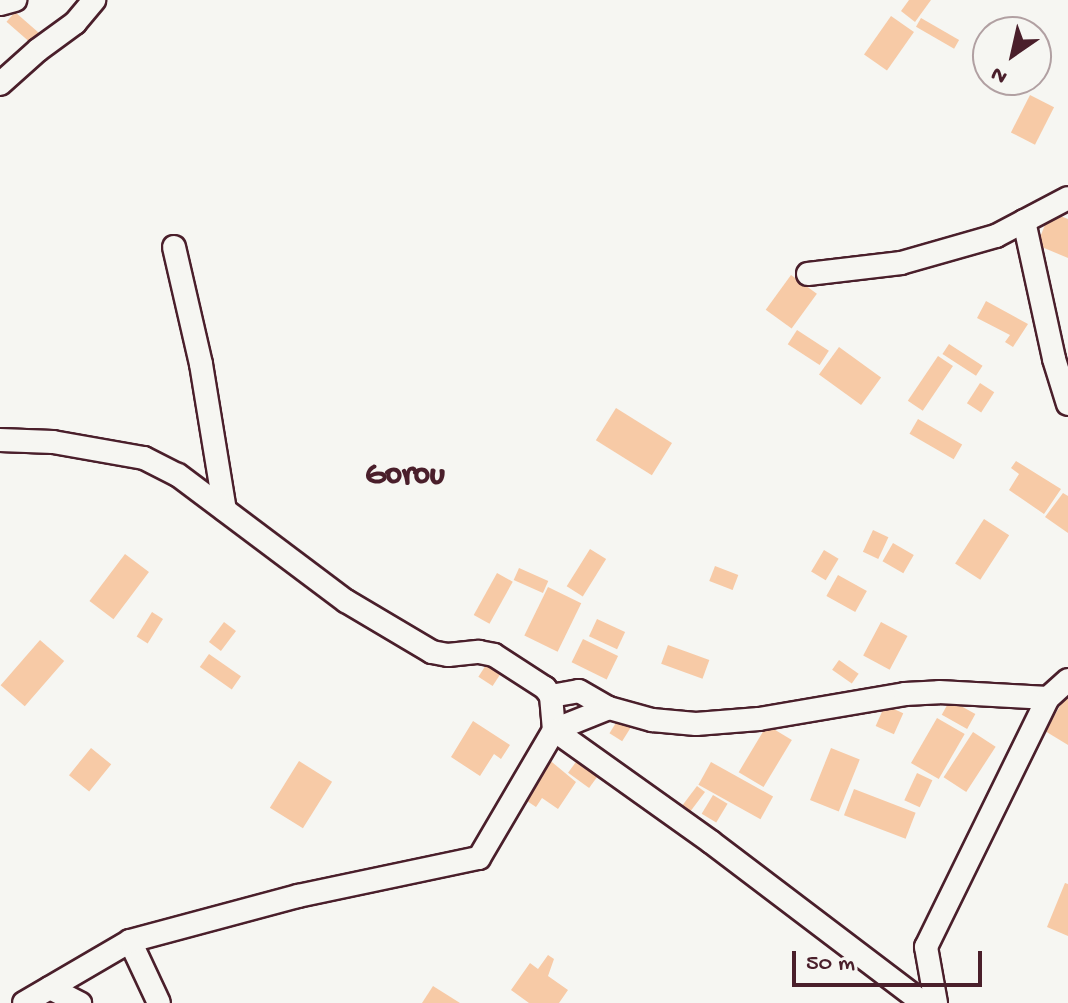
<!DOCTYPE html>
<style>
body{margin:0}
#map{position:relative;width:1068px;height:1003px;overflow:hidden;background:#f6f6f2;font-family:"Gochi Hand",sans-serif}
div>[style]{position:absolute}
.building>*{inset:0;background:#f7caa6;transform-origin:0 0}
.roads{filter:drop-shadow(2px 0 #4a1f2b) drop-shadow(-2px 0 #4a1f2b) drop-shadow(0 2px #4a1f2b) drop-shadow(0 -2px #4a1f2b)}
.street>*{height:22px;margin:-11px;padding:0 11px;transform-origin:11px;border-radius:11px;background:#f6f6f2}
span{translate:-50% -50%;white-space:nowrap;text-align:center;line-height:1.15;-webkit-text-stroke:8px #f6f6f2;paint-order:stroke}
.neighbourhood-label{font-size:32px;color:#4a1f2b;font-weight:700}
.north{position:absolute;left:972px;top:16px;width:80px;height:80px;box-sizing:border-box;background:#f6f6f2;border:2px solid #b1a0a2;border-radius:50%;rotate:214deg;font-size:22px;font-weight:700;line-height:32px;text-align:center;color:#4a1f2b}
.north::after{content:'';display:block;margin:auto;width:28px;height:36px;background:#4a1f2b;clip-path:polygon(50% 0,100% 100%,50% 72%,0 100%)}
.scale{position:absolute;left:792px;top:951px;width:190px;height:36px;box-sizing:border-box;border:4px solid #4a1f2b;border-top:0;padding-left:10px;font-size:24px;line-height:28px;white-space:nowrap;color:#4a1f2b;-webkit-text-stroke:6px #f6f6f2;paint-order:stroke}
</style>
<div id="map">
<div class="building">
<div style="clip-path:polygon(909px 0,931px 0,915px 22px,901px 11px)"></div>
<div style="left:15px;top:12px;width:33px;height:13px;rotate:41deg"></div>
<div style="left:891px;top:16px;width:28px;height:47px;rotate:35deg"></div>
<div style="left:921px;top:18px;width:44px;height:10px;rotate:30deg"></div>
<div style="left:1030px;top:95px;width:27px;height:42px;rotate:27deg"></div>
<div style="clip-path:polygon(1050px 212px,1068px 219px,1068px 258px,1037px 245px)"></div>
<div style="left:791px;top:275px;width:32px;height:43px;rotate:36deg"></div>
<div style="clip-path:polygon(986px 301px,1028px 324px,1013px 347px,1005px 342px,1010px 335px,977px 318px)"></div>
<div style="left:797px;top:330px;width:38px;height:17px;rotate:33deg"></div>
<div style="left:949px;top:344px;width:40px;height:12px;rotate:33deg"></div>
<div style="left:839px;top:347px;width:52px;height:34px;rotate:36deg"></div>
<div style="left:938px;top:356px;width:18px;height:54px;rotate:34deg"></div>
<div style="left:980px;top:383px;width:17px;height:24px;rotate:33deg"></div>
<div style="left:616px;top:408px;width:66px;height:38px;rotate:32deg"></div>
<div style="left:918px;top:419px;width:51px;height:17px;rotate:30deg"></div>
<div style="clip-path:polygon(1016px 461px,1061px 489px,1044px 514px,1009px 490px,1019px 474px,1011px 468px)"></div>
<div style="clip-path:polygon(1063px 493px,1068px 496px,1068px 533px,1045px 517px)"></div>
<div style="left:984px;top:519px;width:30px;height:53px;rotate:33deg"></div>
<div style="left:873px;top:530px;width:17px;height:24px;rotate:25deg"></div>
<div style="left:893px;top:543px;width:24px;height:21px;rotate:30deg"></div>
<div style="left:590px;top:549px;width:19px;height:44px;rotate:32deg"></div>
<div style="left:824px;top:550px;width:17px;height:25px;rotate:31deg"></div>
<div style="left:125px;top:554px;width:30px;height:59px;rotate:37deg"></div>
<div style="left:715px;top:566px;width:25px;height:16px;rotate:21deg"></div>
<div style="left:519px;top:568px;width:32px;height:13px;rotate:24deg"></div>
<div style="left:497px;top:573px;width:18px;height:48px;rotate:29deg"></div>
<div style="left:838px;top:575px;width:33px;height:24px;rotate:29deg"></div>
<div style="left:548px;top:587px;width:37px;height:54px;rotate:26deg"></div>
<div style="left:152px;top:612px;width:13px;height:29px;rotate:32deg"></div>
<div style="left:597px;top:619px;width:31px;height:19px;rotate:25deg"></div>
<div style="left:224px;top:622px;width:15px;height:25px;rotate:37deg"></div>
<div style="left:881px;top:622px;width:30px;height:38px;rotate:28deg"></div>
<div style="left:583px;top:639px;width:39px;height:26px;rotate:26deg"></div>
<div style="left:40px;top:640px;width:32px;height:60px;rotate:41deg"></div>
<div style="left:668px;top:645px;width:44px;height:20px;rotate:20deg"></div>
<div style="left:209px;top:654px;width:39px;height:16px;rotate:35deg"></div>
<div style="left:839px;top:660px;width:24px;height:12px;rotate:35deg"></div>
<div style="left:486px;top:665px;width:17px;height:14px;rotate:33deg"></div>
<div style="clip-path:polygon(1068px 693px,1068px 745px,1045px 731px)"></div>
<div style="left:950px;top:700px;width:29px;height:17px;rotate:29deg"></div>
<div style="left:885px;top:705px;width:20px;height:23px;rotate:24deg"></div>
<div style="left:619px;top:718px;width:15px;height:18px;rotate:32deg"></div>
<div style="left:937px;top:718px;width:32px;height:52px;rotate:30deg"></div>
<div style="clip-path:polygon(473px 721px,510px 745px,501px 759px,494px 754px,480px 776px,451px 757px)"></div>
<div style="left:767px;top:725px;width:29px;height:55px;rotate:31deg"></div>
<div style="left:973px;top:732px;width:27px;height:54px;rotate:33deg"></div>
<div style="left:91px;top:748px;width:26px;height:35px;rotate:39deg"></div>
<div style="left:831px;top:748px;width:31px;height:56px;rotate:22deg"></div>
<div style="left:581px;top:755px;width:26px;height:22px;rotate:36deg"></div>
<div style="clip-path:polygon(547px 758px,576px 782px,558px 809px,542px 798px,536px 807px,521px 797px)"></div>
<div style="left:299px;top:761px;width:39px;height:55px;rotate:32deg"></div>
<div style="left:711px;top:762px;width:71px;height:26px;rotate:29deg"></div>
<div style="left:917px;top:773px;width:17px;height:30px;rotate:25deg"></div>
<div style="left:697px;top:786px;width:10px;height:26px;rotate:37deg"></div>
<div style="left:854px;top:789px;width:66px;height:28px;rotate:21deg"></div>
<div style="left:713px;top:795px;width:17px;height:22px;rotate:31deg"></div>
<div style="clip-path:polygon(1065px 883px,1068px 884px,1068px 936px,1047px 927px)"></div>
<div style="clip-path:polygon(548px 955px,554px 959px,548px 976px,568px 990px,559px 1003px,529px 1003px,511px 990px,530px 963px,538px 969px)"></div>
<div style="clip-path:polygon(433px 986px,460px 1003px,422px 1003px)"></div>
</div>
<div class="roads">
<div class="street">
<div style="left:0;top:4px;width:16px;rotate:-15deg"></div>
<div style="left:0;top:84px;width:51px;rotate:-41.8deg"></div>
<div style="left:38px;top:50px;width:46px;rotate:-36.1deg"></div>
<div style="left:75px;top:23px;width:30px;rotate:-50deg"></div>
<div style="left:1024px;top:221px;width:141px;rotate:77.7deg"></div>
<div style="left:1054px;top:359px;width:47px;rotate:72.7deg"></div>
<div style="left:174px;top:247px;width:120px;rotate:77deg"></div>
<div style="left:201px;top:364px;width:148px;rotate:80.7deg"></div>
<div style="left:808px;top:274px;width:94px;rotate:-6.7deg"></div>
<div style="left:901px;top:263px;width:99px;rotate:-15.9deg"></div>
<div style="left:996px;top:236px;width:81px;rotate:-27.8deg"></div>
<div style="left:0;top:440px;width:53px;rotate:2.2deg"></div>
<div style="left:53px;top:442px;width:92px;rotate:10deg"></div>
<div style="left:144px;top:458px;width:38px;rotate:27deg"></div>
<div style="left:178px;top:475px;width:210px;rotate:36.9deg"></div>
<div style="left:346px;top:601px;width:100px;rotate:30.7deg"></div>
<div style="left:432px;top:652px;width:16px;rotate:11deg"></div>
<div style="left:448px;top:655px;width:31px;rotate:-6deg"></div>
<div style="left:479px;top:652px;width:15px;rotate:11deg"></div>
<div style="left:494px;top:655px;width:61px;rotate:32.9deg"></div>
<div style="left:545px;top:688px;width:10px;rotate:53deg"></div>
<div style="left:551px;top:696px;width:34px;rotate:85deg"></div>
<div style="left:554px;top:730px;width:59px;rotate:-21.8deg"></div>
<div style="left:551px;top:696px;width:28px;rotate:-10deg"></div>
<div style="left:579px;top:691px;width:34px;rotate:30deg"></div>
<div style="left:609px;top:708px;width:45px;rotate:15.6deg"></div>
<div style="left:652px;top:720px;width:44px;rotate:5.2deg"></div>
<div style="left:696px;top:724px;width:63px;rotate:-4.5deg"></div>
<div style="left:759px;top:719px;width:148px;rotate:-9.7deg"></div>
<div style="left:905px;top:694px;width:34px;rotate:-3deg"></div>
<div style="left:939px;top:692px;width:109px;rotate:3.2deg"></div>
<div style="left:130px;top:941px;width:68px;rotate:64.9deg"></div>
<div style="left:50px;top:988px;width:34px;rotate:27deg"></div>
<div style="left:24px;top:1003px;width:123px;rotate:-30.3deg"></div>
<div style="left:130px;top:941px;width:174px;rotate:-15deg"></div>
<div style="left:298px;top:896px;width:185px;rotate:-11.9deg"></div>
<div style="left:479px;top:858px;width:148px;rotate:-59.6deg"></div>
<div style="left:554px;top:730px;width:193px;rotate:35.5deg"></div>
<div style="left:711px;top:842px;width:266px;rotate:37.2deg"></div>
<div style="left:936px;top:1003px;width:57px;rotate:-100.1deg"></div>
<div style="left:926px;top:947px;width:277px;rotate:-63.9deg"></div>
<div style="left:1048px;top:698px;width:27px;rotate:-42deg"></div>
</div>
</div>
<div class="neighbourhood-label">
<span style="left:405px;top:476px">Gorou</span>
</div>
<div class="north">N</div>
<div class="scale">50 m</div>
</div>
